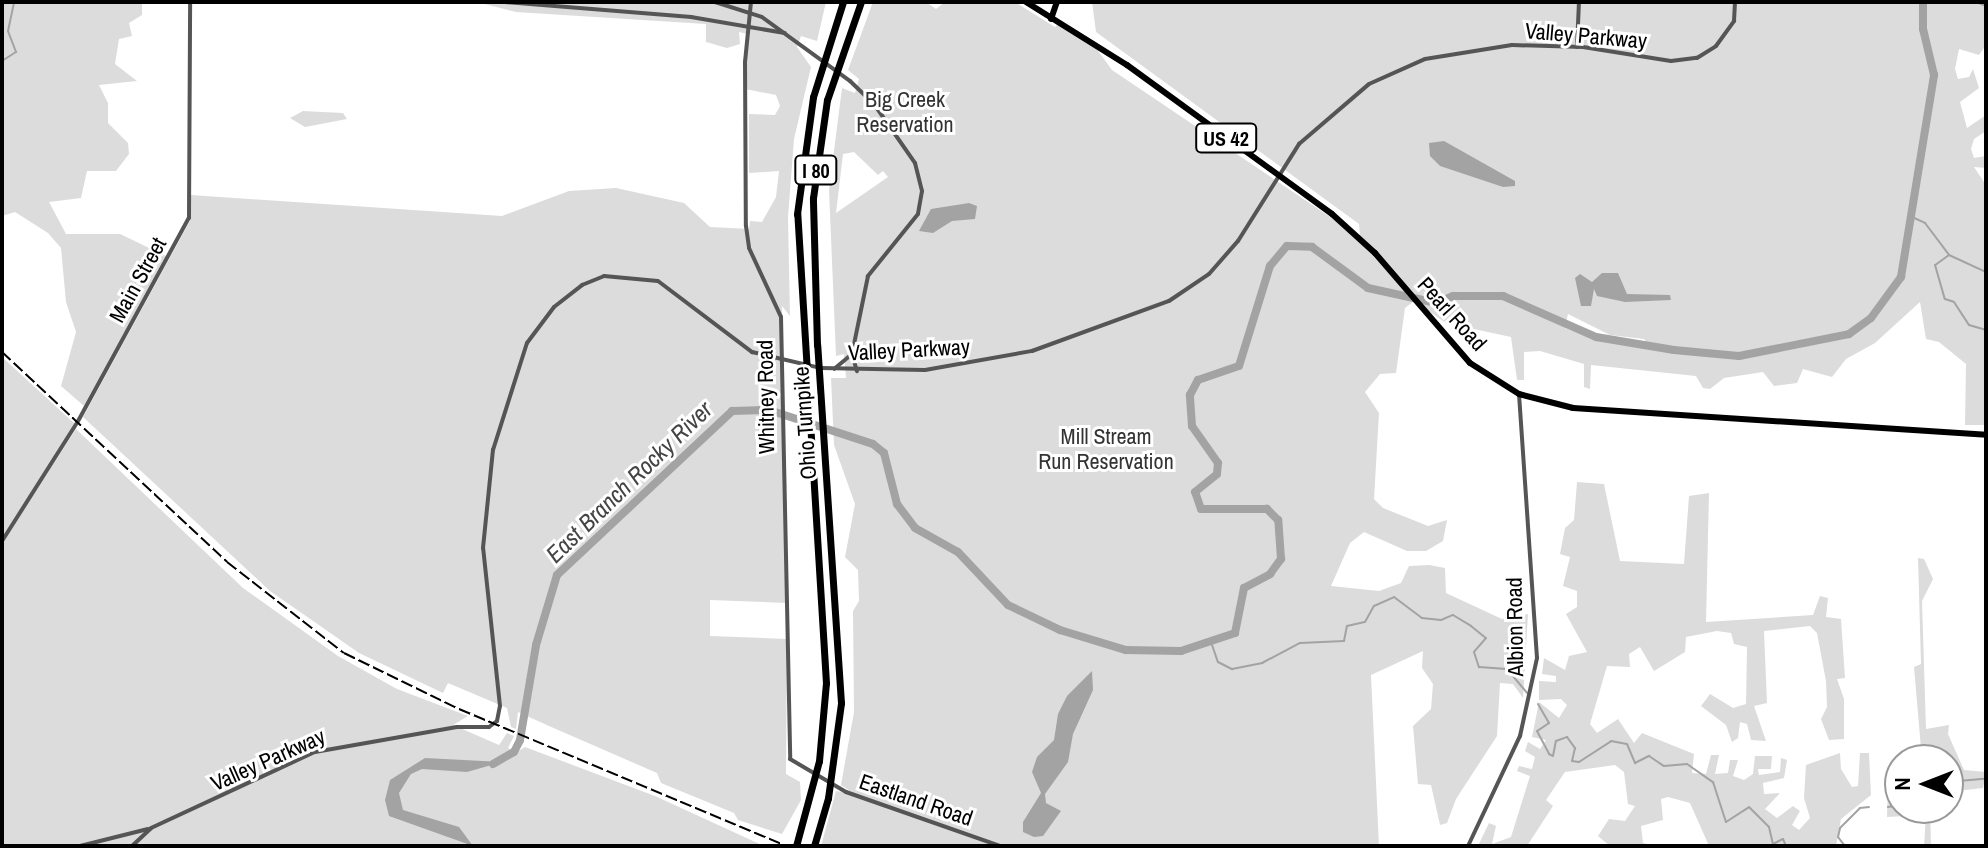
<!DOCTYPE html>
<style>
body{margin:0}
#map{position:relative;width:1988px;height:848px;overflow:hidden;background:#fff;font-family:"Archivo Narrow",sans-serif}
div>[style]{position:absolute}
.green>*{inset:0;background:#dcdcdc}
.water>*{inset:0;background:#a3a3a3}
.stream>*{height:2px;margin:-1px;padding:0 1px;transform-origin:1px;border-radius:1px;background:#a3a3a3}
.river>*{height:8px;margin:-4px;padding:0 4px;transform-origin:4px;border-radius:4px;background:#a3a3a3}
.tertiary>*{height:4px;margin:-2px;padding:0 2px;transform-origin:2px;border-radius:2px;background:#555}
.primary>*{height:6px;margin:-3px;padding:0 3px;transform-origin:3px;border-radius:3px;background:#000}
.motorway>*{height:7px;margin:-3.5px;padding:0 3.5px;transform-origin:3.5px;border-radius:3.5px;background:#000}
.rail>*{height:2px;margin-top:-1px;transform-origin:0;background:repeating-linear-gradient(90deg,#000 0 12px,transparent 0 16px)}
span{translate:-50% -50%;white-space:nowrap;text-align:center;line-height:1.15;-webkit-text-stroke:6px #fff;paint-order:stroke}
.shield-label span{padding:2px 6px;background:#fff;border:2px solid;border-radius:6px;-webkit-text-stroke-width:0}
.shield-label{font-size:20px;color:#000;font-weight:700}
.street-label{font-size:22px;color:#000}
.park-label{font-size:22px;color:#333}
.water-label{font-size:24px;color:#444;font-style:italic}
.frame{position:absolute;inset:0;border:4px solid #000;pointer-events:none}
.north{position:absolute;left:1884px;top:744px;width:80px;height:80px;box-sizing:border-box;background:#fff;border:2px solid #999;border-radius:50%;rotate:270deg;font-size:22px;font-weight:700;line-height:32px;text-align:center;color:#000}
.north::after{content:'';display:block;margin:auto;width:28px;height:36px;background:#000;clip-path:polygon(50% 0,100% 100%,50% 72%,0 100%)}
</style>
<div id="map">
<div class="green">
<div style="clip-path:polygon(2px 2px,142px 2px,142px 15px,129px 23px,132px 36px,119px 39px,115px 64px,137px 81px,99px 85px,108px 103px,108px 123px,128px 143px,129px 154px,116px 171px,87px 171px,81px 198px,49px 202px,66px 234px,120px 234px,168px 257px,84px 406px,61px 386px,76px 332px,66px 302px,61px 248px,48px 233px,15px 212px,2px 216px)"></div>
<div style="clip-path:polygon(477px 2px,826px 2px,817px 41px,801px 36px,797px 47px,811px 67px,794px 139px,788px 217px,790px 316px,782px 306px,787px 603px,710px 600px,710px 636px,787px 639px,786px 774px,800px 782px,801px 800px,782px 834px,738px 820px,734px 813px,661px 783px,657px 773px,549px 726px,518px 712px,516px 729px,511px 727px,507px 708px,448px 683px,443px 693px,359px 653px,270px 591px,83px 417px,191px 219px,191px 195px,502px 216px,569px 191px,616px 188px,684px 203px,710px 227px,749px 229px,750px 221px,762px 222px,776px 197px,779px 171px,749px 173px,749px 114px,775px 115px,780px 106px,776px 95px,745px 89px,748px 34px,739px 32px,740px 44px,727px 48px,706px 42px,706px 24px,516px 12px)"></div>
<div style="clip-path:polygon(evenodd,873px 2px,926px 2px,936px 9px,945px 2px,1015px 2px,1055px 27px,1060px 22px,1090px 40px,1112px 70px,1360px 237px,1359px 224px,1096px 32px,1092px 2px,1986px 2px,1986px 45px,1979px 55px,1959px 49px,1955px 69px,1958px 79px,1969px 77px,1973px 69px,1979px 88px,1960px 102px,1967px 128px,1986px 115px,1986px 131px,1974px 139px,1971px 149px,1974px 158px,1986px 156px,1986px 168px,1974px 167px,1986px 185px,1986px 425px,1965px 425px,1966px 364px,1939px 342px,1926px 339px,1920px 302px,1875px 343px,1846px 359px,1832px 377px,1803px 369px,1797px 383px,1774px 386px,1763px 372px,1724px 378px,1710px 389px,1703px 388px,1696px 376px,1591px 365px,1590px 389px,1584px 387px,1584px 364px,1540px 351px,1524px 352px,1524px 380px,1517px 380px,1511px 337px,1446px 323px,1414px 301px,1405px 308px,1396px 373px,1380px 374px,1365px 392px,1379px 413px,1374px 499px,1383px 508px,1428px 526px,1447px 520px,1443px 541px,1426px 551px,1407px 551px,1364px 532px,1350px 543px,1331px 586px,1379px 591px,1401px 583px,1409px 566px,1429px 565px,1445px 568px,1446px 593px,1502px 619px,1528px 614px,1523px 698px,1513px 684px,1500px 683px,1497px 736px,1456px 799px,1447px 823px,1440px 825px,1431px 785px,1418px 784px,1413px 726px,1431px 709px,1433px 684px,1422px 668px,1423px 651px,1371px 675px,1379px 846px,821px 846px,836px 791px,856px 795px,841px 785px,854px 712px,853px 611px,859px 601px,858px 570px,845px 557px,855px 504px,834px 445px,831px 378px,846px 378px,844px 354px,836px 356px,829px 190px,842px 88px,855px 93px,859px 79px,848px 70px,873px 2px,854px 152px,878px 175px,883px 171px,888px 177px,836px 213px,843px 154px,854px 152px,873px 2px,1568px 314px,1610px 335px,1644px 339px,1651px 349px,1595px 340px,1565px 328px,1568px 314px)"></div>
<div style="clip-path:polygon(303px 111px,343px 113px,347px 119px,305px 127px,290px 118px)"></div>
<div style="clip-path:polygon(2px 357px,75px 424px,2px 537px)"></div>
<div style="clip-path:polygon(76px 429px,243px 588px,338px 656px,397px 689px,468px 716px,453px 725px,499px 745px,507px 733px,514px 736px,508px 748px,517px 752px,525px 747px,655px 796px,764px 846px,2px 846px,2px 543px)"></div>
<div style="clip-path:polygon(1577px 482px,1604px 484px,1620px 561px,1684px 564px,1689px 496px,1709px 493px,1706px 622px,1813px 615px,1820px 596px,1828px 598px,1826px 617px,1841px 619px,1845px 678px,1837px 679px,1844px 699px,1844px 739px,1829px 740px,1821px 719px,1827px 707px,1826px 681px,1817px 633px,1810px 626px,1764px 631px,1767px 703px,1754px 706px,1766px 741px,1751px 740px,1747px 724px,1740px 722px,1738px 738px,1732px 742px,1726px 725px,1701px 706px,1710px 694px,1733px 708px,1746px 704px,1747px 647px,1734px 644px,1731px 633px,1717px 631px,1686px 637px,1685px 652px,1654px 671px,1640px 647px,1629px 654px,1630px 667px,1607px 666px,1590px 724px,1597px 733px,1618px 719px,1634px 743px,1642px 733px,1694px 754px,1692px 773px,1706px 774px,1711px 755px,1719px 755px,1715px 774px,1728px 773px,1730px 760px,1738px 760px,1733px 776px,1744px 780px,1753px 774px,1755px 756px,1772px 756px,1771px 769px,1758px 769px,1759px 775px,1780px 772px,1781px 758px,1787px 760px,1784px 778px,1763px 783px,1764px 794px,1780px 793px,1765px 809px,1777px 818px,1793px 806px,1800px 811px,1792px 825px,1799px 830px,1810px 818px,1804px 798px,1806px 765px,1840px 753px,1841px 769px,1852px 787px,1858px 786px,1860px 753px,1869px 753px,1871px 795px,1841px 819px,1836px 846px,1709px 846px,1690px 803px,1668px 797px,1661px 799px,1663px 820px,1641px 826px,1643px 843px,1656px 846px,1610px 846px,1598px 836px,1609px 819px,1625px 821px,1635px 806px,1628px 804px,1624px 772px,1615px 765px,1565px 772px,1546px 800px,1553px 806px,1527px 846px,1478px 846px,1489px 823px,1496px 826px,1492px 844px,1511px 837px,1530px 776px,1517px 771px,1519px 766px,1532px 769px,1535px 757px,1525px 751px,1528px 742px,1540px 749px,1546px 740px,1532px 737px,1539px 702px,1559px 718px,1567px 705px,1561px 699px,1539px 700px,1539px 681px,1556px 682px,1556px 676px,1542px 674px,1544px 658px,1565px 670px,1569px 656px,1587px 652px,1566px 614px,1577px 607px,1577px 591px,1563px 586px,1570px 557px,1560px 554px,1565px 528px,1574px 520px)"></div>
<div style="clip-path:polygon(1918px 558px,1924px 559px,1933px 579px,1922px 601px,1926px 729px,1949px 725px,1948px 734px,1964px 770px,1986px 772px,1983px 788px,1948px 792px,1948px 760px,1922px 760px,1914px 667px,1921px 664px)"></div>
<div style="clip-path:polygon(1900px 774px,1900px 808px,1930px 808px,1931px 846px,1924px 846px,1926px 815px,1887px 817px,1888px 777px)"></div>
</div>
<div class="water">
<div style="clip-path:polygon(1444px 141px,1515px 181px,1515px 186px,1503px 187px,1440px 166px,1430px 156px,1429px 143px)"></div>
<div style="clip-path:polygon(969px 203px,977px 206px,975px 219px,952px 221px,933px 233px,919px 231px,931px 209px)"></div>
<div style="clip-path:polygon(1602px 273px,1618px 273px,1627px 294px,1670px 295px,1671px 300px,1625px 302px,1597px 296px,1594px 289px,1591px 306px,1581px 306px,1575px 278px,1580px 274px,1592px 282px)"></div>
<div style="clip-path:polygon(1092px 671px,1093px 690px,1073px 734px,1068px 762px,1045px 794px,1046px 803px,1061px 811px,1043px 836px,1034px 837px,1023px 832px,1023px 822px,1041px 793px,1032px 772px,1037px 757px,1054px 740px,1058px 714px,1067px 696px)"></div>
<div style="clip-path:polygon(425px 758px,502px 762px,467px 772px,422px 769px,411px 774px,399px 793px,403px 810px,459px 827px,473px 846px,389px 816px,385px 800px,390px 780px)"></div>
</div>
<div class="stream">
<div style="left:1976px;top:2px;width:11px;rotate:22deg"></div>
<div style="left:2px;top:61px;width:17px;rotate:-33deg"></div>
<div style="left:16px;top:52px;width:22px;rotate:-111deg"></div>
<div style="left:8px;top:31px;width:30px;rotate:-78deg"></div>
<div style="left:1910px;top:216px;width:17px;rotate:25deg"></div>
<div style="left:1925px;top:223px;width:40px;rotate:53deg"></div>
<div style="left:1949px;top:255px;width:17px;rotate:144deg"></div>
<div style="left:1935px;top:265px;width:35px;rotate:74deg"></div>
<div style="left:1945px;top:299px;width:9px;rotate:18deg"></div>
<div style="left:1954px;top:302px;width:27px;rotate:57deg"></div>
<div style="left:1969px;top:325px;width:18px;rotate:16deg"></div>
<div style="left:1949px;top:255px;width:41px;rotate:24.7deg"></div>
<div style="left:1211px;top:642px;width:21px;rotate:71deg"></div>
<div style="left:1218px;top:662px;width:16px;rotate:27deg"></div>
<div style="left:1232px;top:669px;width:31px;rotate:-11deg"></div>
<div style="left:1262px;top:663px;width:43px;rotate:-27.8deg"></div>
<div style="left:1300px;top:643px;width:44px;rotate:-2.6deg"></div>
<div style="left:1344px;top:641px;width:15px;rotate:-79deg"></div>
<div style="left:1347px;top:626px;width:18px;rotate:-13deg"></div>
<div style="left:1365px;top:622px;width:18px;rotate:-61deg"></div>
<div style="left:1374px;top:606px;width:22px;rotate:-24deg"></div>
<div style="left:1394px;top:597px;width:35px;rotate:37deg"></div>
<div style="left:1422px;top:618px;width:19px;rotate:6deg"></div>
<div style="left:1441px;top:620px;width:13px;rotate:-23deg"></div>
<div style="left:1453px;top:615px;width:21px;rotate:31deg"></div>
<div style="left:1471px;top:626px;width:19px;rotate:39deg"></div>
<div style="left:1486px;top:638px;width:18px;rotate:131deg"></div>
<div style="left:1474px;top:652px;width:16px;rotate:72deg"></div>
<div style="left:1479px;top:667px;width:28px;rotate:4deg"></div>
<div style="left:1507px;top:669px;width:31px;rotate:50deg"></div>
<div style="left:1538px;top:704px;width:22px;rotate:60deg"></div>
<div style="left:1549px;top:723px;width:14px;rotate:146deg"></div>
<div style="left:1537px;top:731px;width:26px;rotate:62deg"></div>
<div style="left:1549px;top:754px;width:4px;rotate:27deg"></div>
<div style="left:1553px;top:756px;width:15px;rotate:-79deg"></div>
<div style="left:1556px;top:741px;width:12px;rotate:-20deg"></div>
<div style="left:1567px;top:737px;width:14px;rotate:54deg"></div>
<div style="left:1575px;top:748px;width:13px;rotate:103deg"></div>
<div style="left:1572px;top:761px;width:7px;rotate:8deg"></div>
<div style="left:1579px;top:762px;width:38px;rotate:-33deg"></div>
<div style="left:1611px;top:741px;width:16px;rotate:11deg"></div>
<div style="left:1627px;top:744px;width:21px;rotate:67deg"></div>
<div style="left:1635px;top:763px;width:16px;rotate:-27deg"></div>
<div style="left:1649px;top:756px;width:18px;rotate:34deg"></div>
<div style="left:1664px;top:766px;width:23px;rotate:-5deg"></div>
<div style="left:1687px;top:764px;width:32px;rotate:35deg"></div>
<div style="left:1713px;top:782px;width:42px;rotate:72deg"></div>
<div style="left:1726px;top:822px;width:27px;rotate:-33deg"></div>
<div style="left:1749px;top:807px;width:28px;rotate:45deg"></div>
<div style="left:1769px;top:827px;width:17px;rotate:77deg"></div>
<div style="left:1773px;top:844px;width:11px;rotate:-27deg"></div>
<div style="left:1783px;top:839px;width:8px;rotate:67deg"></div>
<div style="left:1948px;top:782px;width:36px;rotate:-5deg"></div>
<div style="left:1888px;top:807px;width:12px;rotate:-9deg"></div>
<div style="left:1845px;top:846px;width:11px;rotate:-128deg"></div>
<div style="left:1838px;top:837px;width:9px;rotate:-77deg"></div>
<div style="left:1840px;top:828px;width:28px;rotate:-45deg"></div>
<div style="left:1860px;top:808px;width:9px;rotate:-6deg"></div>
</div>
<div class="river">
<div style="left:493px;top:764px;width:24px;rotate:-30deg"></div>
<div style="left:514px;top:752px;width:13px;rotate:-63deg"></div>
<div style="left:520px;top:740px;width:96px;rotate:-80.4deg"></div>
<div style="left:536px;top:645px;width:73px;rotate:-73.3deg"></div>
<div style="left:557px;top:575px;width:240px;rotate:-43.1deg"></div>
<div style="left:732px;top:411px;width:37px;rotate:-2deg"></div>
<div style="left:769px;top:410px;width:109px;rotate:18.1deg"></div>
<div style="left:873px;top:444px;width:14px;rotate:39deg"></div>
<div style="left:884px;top:453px;width:53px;rotate:75.7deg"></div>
<div style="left:897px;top:504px;width:30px;rotate:53deg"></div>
<div style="left:915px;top:528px;width:49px;rotate:29.2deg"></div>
<div style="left:958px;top:552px;width:73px;rotate:46.7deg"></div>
<div style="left:1008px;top:605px;width:58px;rotate:25.7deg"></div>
<div style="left:1060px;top:630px;width:69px;rotate:16.9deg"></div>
<div style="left:1126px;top:650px;width:55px;rotate:1deg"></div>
<div style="left:1181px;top:651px;width:57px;rotate:-18.4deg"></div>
<div style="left:1235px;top:633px;width:46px;rotate:-78.7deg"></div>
<div style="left:1244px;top:588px;width:30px;rotate:-28deg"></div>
<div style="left:1270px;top:574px;width:19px;rotate:-54deg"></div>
<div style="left:1281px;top:559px;width:39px;rotate:-94deg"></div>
<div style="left:1278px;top:520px;width:16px;rotate:-135deg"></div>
<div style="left:1267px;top:509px;width:66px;rotate:180deg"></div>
<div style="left:1201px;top:509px;width:18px;rotate:-109deg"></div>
<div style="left:1195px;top:492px;width:28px;rotate:-39deg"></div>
<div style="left:1217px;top:474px;width:11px;rotate:-85deg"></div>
<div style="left:1218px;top:463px;width:45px;rotate:-125.1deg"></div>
<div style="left:1192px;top:426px;width:31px;rotate:-94deg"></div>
<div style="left:1190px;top:395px;width:17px;rotate:-62deg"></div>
<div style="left:1198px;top:380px;width:43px;rotate:-18.9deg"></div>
<div style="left:1239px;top:366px;width:105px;rotate:-72.8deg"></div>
<div style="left:1270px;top:266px;width:26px;rotate:-50deg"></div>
<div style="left:1287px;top:246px;width:25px;rotate:2deg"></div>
<div style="left:1312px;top:247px;width:69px;rotate:36.2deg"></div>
<div style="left:1368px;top:288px;width:70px;rotate:12.4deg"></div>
<div style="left:1436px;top:303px;width:18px;rotate:-22deg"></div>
<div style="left:1453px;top:296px;width:50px"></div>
<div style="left:1503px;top:296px;width:102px;rotate:23.8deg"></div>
<div style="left:1596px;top:337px;width:79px;rotate:9.5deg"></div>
<div style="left:1674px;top:350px;width:65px;rotate:5.3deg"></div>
<div style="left:1739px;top:356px;width:112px;rotate:-11.3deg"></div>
<div style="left:1849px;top:334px;width:27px;rotate:-36deg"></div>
<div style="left:1871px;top:318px;width:51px;rotate:-53.8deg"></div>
<div style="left:1901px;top:277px;width:205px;rotate:-80.7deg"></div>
<div style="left:1934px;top:75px;width:47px;rotate:-103.4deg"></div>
<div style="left:1923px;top:29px;width:27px;rotate:-90deg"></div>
</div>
<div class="tertiary">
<div style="left:505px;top:2px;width:187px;rotate:4.6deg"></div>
<div style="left:691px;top:17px;width:95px;rotate:9.7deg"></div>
<div style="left:715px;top:2px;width:49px;rotate:17.7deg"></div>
<div style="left:762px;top:17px;width:109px;rotate:36deg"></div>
<div style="left:850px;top:81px;width:33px;rotate:44deg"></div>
<div style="left:874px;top:104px;width:72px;rotate:55.2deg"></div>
<div style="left:915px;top:163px;width:29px;rotate:76deg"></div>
<div style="left:922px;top:191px;width:23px;rotate:100deg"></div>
<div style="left:918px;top:214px;width:80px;rotate:128.9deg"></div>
<div style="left:868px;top:276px;width:80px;rotate:101.6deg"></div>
<div style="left:852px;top:354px;width:23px;rotate:140deg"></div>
<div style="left:751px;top:2px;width:60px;rotate:95.7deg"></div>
<div style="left:745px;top:62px;width:164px;rotate:89.7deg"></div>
<div style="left:746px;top:226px;width:22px;rotate:82deg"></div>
<div style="left:749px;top:248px;width:76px;rotate:65.1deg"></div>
<div style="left:781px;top:317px;width:442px;rotate:88.8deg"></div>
<div style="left:790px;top:759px;width:65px;rotate:30.5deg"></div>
<div style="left:846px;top:792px;width:163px;rotate:19.3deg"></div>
<div style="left:1577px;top:47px;width:45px;rotate:-87.5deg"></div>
<div style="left:852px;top:354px;width:18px;rotate:74deg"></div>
<div style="left:2px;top:541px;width:140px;rotate:-57.6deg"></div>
<div style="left:77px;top:423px;width:234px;rotate:-61.4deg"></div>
<div style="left:189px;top:218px;width:216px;rotate:-89.7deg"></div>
<div style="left:80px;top:846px;width:70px;rotate:-14deg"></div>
<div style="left:132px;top:846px;width:26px;rotate:-43deg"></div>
<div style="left:151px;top:828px;width:181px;rotate:-24.9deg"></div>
<div style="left:315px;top:752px;width:144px;rotate:-10deg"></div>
<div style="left:457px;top:727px;width:32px"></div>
<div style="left:489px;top:727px;width:10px;rotate:-37deg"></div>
<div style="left:497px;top:721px;width:15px;rotate:-79deg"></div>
<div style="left:500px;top:706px;width:159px;rotate:-96.1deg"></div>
<div style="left:483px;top:548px;width:99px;rotate:-84.2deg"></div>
<div style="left:493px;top:450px;width:112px;rotate:-72.4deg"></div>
<div style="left:527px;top:343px;width:45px;rotate:-53.1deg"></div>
<div style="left:554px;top:307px;width:36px;rotate:-38deg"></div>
<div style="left:582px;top:285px;width:24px;rotate:-22deg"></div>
<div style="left:604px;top:276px;width:54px;rotate:5.3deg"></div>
<div style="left:658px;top:281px;width:118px;rotate:37.1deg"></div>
<div style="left:752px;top:352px;width:71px;rotate:13.1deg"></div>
<div style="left:821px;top:368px;width:104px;rotate:1.1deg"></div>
<div style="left:925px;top:370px;width:109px;rotate:-10.1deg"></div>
<div style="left:1032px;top:351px;width:146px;rotate:-20.1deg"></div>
<div style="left:1169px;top:301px;width:48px;rotate:-34deg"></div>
<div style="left:1209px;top:274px;width:44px;rotate:-48.7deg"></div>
<div style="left:1238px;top:241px;width:115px;rotate:-57.8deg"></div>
<div style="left:1299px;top:144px;width:92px;rotate:-40.6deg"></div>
<div style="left:1369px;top:84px;width:61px;rotate:-24.1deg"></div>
<div style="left:1425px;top:59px;width:88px;rotate:-9.1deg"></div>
<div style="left:1512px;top:45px;width:71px;rotate:1.6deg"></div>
<div style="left:1583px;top:47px;width:89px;rotate:9deg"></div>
<div style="left:1671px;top:61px;width:26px;rotate:-7deg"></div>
<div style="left:1697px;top:58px;width:22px;rotate:-32deg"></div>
<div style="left:1716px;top:46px;width:31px;rotate:-54deg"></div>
<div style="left:1734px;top:21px;width:19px;rotate:-87deg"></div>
<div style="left:1468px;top:846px;width:122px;rotate:-64.7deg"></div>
<div style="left:1520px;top:736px;width:80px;rotate:-77.7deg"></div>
<div style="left:1537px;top:658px;width:265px;rotate:-93.9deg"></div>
</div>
<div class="primary">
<div style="left:1026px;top:2px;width:119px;rotate:32deg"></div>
<div style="left:1127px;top:65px;width:253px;rotate:36deg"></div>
<div style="left:1332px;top:214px;width:58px;rotate:42.2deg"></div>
<div style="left:1375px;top:253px;width:145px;rotate:49.2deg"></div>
<div style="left:1470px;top:363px;width:58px;rotate:32.3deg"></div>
<div style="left:1519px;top:394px;width:56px;rotate:14.5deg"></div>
<div style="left:1573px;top:408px;width:414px;rotate:3.7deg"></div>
<div style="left:1051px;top:19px;width:18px;rotate:-71deg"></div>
</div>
<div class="motorway">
<div style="left:796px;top:846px;width:88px;rotate:-74.9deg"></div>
<div style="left:819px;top:761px;width:78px;rotate:-84.9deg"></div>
<div style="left:826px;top:683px;width:470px;rotate:-93.5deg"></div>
<div style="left:797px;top:214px;width:118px;rotate:-82.2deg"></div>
<div style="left:813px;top:97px;width:100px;rotate:-72.5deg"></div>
<div style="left:814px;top:846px;width:50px;rotate:-73.7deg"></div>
<div style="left:828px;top:798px;width:96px;rotate:-82.2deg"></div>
<div style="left:841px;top:703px;width:359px;rotate:-93.8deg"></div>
<div style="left:817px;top:345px;width:147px;rotate:-91.6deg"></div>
<div style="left:813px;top:198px;width:99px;rotate:-81.9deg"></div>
<div style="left:827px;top:100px;width:104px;rotate:-70.9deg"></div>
</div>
<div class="rail">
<div style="left:2px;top:352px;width:308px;rotate:43deg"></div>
<div style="left:227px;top:562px;width:148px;rotate:37.9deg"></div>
<div style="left:344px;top:653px;width:128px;rotate:26deg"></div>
<div style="left:459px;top:709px;width:355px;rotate:22.7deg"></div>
</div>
<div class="shield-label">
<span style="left:1226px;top:138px">US 42</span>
<span style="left:816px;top:170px">I 80</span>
</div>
<div class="street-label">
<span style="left:1586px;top:36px;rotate:5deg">Valley Parkway</span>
<span style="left:138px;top:280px;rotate:-61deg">Main Street</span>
<span style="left:1452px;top:314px;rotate:48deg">Pearl Road</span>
<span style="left:909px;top:350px;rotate:-3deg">Valley Parkway</span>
<span style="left:766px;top:397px;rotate:-91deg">Whitney Road</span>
<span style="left:805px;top:423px;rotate:-94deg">Ohio Turnpike</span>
<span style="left:1515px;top:627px;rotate:-91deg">Albion Road</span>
<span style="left:268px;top:760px;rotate:-24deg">Valley Parkway</span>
<span style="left:916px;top:800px;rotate:19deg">Eastland Road</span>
</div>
<div class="park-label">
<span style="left:905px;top:112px">Big Creek<br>Reservation</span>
<span style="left:1106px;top:449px">Mill Stream<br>Run Reservation</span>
</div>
<div class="water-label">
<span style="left:629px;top:482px;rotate:-44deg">East Branch Rocky River</span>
</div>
<div class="frame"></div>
<div class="north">N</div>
</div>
